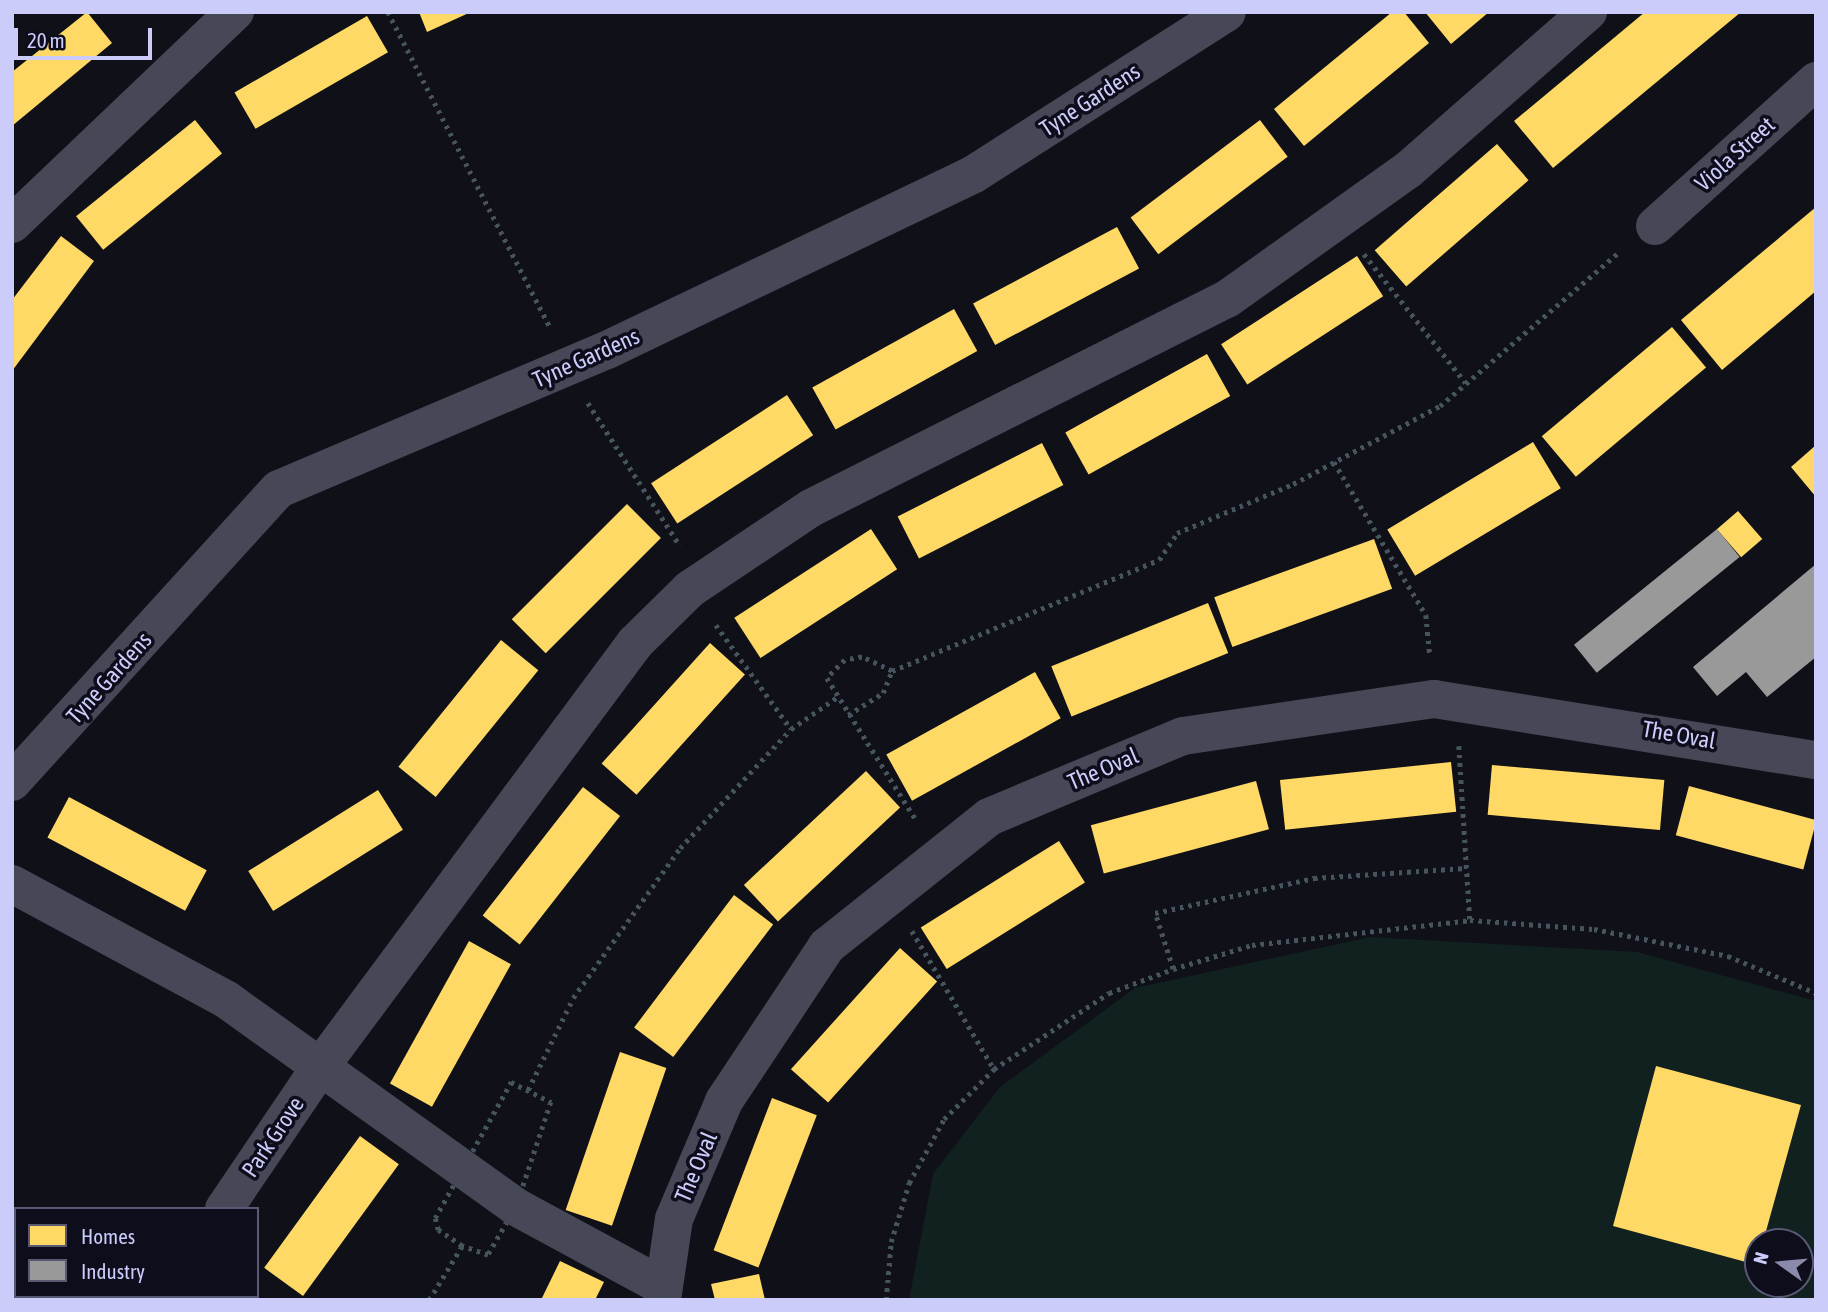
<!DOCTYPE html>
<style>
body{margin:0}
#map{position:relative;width:1828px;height:1312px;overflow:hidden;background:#101018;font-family:"Asap Condensed",sans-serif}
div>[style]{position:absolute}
.green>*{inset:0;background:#112120}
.homes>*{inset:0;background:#ffd966;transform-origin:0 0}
.industry>*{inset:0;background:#999;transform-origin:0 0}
.path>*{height:4.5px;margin-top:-2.25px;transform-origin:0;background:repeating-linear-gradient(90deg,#46555d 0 3.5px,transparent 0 8.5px)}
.minor>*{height:38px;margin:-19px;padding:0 19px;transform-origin:19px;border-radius:19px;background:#464757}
span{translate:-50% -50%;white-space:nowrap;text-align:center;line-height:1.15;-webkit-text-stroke:7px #0d0d1b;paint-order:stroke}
.street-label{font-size:23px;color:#ccccfa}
.frame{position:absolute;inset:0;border:14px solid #ccccfa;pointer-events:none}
.legend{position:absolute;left:14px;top:1207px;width:245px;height:91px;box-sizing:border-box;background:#0d0d1b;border:2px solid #595974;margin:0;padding:9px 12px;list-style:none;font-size:21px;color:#ccccfa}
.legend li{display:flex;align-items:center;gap:14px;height:35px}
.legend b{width:35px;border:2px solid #595974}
.north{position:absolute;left:1744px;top:1228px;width:70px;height:70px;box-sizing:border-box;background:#0d0d1b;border:2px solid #595974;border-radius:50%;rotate:285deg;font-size:19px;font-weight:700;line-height:28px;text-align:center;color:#ccccfa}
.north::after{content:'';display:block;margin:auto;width:24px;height:32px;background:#8a8aab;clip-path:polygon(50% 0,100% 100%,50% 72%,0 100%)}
.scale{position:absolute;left:14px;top:28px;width:138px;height:32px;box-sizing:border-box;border:4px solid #ccccfa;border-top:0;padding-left:9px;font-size:21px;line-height:24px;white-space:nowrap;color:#ccccfa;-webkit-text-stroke:5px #0d0d1b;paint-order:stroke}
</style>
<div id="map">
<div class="green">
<div style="clip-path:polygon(evenodd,1370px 937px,1637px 952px,1816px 1001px,1816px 1300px,909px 1300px,933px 1174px,1000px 1087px,1135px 988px,1370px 937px,1758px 1242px,1800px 1242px,1800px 1284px,1758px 1284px,1758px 1242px)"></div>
</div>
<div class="homes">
<div style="clip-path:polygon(87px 12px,112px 43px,12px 126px,12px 72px)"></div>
<div style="clip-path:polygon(419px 12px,471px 12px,427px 32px)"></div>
<div style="clip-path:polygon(1392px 12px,1404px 12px,1429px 43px,1304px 146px,1274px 109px)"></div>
<div style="clip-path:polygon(1425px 12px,1489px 12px,1451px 44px)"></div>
<div style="clip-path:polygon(1645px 12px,1741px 12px,1553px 168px,1514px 121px)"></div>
<div style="left:367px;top:16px;width:42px;height:153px;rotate:60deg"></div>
<div style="left:195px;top:120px;width:43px;height:153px;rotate:51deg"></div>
<div style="left:1260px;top:120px;width:46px;height:162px;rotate:53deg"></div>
<div style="left:1497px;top:144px;width:48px;height:162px;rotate:49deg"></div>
<div style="clip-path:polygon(1816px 207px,1816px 291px,1722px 370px,1681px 320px)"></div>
<div style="left:1117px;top:227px;width:47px;height:163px;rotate:62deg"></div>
<div style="clip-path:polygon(61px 236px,94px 261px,12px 371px,12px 300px)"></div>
<div style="left:1357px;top:256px;width:48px;height:162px;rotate:57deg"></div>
<div style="left:954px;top:309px;width:48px;height:162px;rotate:61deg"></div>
<div style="left:1672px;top:327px;width:53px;height:170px;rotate:50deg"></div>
<div style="left:1207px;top:354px;width:48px;height:162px;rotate:61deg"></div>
<div style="left:787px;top:395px;width:48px;height:162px;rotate:57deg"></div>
<div style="left:1533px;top:442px;width:54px;height:170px;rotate:59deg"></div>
<div style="left:1042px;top:443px;width:47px;height:162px;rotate:63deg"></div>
<div style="clip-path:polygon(1816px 445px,1816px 497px,1791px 467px)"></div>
<div style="left:627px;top:504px;width:48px;height:163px;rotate:45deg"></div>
<div style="left:1738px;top:511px;width:37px;height:28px;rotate:49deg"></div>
<div style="left:871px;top:529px;width:48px;height:163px;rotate:57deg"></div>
<div style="left:1374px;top:539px;width:53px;height:170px;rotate:70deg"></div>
<div style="left:1208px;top:603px;width:54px;height:169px;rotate:68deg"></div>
<div style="left:501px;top:640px;width:48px;height:163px;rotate:39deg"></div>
<div style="left:710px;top:643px;width:47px;height:162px;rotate:42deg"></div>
<div style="left:1035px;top:672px;width:53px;height:170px;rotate:61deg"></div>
<div style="left:1451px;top:762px;width:50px;height:172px;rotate:84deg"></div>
<div style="left:1492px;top:765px;width:173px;height:50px;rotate:5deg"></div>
<div style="left:866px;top:771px;width:50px;height:167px;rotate:47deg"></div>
<div style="left:1256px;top:781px;width:50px;height:171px;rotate:75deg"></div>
<div style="left:1689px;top:786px;width:132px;height:51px;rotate:15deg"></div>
<div style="left:583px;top:787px;width:47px;height:163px;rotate:38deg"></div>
<div style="left:378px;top:790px;width:47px;height:153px;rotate:58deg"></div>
<div style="left:69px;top:797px;width:156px;height:46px;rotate:28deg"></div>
<div style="left:1059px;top:841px;width:49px;height:163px;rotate:58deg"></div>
<div style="left:734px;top:895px;width:49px;height:166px;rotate:37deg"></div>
<div style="left:469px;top:941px;width:48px;height:163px;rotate:29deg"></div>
<div style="left:900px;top:948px;width:50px;height:163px;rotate:42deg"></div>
<div style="left:620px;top:1052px;width:49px;height:167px;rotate:19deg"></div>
<div style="clip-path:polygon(1656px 1066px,1801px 1105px,1763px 1242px,1758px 1242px,1757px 1265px,1613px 1226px)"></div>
<div style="left:772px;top:1098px;width:48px;height:163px;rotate:21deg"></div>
<div style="left:360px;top:1136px;width:48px;height:163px;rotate:36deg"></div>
<div style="clip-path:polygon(560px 1261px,604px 1282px,595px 1300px,541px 1300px)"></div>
<div style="clip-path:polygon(759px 1274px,765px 1300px,715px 1300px,711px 1284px)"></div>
</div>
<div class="industry">
<div style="left:1717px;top:529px;width:36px;height:184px;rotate:51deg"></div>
<div style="clip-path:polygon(1816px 564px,1816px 657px,1767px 697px,1746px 672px,1717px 696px,1693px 667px)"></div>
</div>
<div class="path">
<div style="left:388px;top:12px;width:354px;rotate:62.8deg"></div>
<div style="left:1364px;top:254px;width:164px;rotate:51.7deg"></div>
<div style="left:588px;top:403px;width:170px;rotate:57.2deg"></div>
<div style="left:1334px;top:462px;width:179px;rotate:59deg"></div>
<div style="left:1426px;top:615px;width:41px;rotate:84.4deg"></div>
<div style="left:716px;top:625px;width:128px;rotate:54.2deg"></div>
<div style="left:892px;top:671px;width:33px;rotate:-155deg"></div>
<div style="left:862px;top:657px;width:17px;rotate:170deg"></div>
<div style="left:845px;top:660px;width:25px;rotate:135deg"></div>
<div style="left:827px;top:678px;width:168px;rotate:57.9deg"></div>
<div style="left:848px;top:715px;width:41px;rotate:-32.2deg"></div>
<div style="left:883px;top:693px;width:24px;rotate:-68deg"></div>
<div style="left:892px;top:671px;width:289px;rotate:-22.6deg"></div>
<div style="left:1159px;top:560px;width:32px;rotate:-56deg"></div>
<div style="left:1177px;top:533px;width:126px;rotate:-22.9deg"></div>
<div style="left:1293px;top:484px;width:166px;rotate:-28deg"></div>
<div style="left:1440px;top:406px;width:238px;rotate:-40.7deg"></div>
<div style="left:1459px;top:746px;width:174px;rotate:86.4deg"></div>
<div style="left:912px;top:931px;width:161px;rotate:59.3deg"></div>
<div style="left:1173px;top:969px;width:59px;rotate:-107.8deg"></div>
<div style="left:1155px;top:913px;width:163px;rotate:-12.4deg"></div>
<div style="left:1314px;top:878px;width:152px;rotate:-3.8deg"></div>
<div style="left:511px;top:1082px;width:45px;rotate:26.6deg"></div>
<div style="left:551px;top:1102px;width:111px;rotate:108.4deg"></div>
<div style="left:516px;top:1207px;width:56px;rotate:120.3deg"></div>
<div style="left:488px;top:1255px;width:28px;rotate:-161deg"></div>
<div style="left:462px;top:1246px;width:29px;rotate:-146deg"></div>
<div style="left:438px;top:1230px;width:12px;rotate:-104deg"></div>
<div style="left:435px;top:1218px;width:156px;rotate:-60.8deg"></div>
<div style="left:528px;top:1090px;width:102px;rotate:-63.9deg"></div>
<div style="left:573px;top:998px;width:184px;rotate:-54.5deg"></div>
<div style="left:680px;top:848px;width:163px;rotate:-47deg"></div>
<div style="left:791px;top:729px;width:55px;rotate:-34.6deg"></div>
<div style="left:213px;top:1300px;width:4px;rotate:-76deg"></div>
<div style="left:429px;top:1300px;width:63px;rotate:-58.6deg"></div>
<div style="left:886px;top:1300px;width:58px;rotate:-85.1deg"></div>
<div style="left:891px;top:1242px;width:62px;rotate:-73deg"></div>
<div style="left:909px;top:1183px;width:73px;rotate:-61.3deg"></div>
<div style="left:944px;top:1119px;width:71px;rotate:-45deg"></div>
<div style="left:994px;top:1069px;width:138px;rotate:-33.5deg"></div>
<div style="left:1109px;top:993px;width:68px;rotate:-20.6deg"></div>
<div style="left:1173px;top:969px;width:83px;rotate:-16.9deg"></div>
<div style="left:1252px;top:945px;width:219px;rotate:-6.5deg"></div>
<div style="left:1470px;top:920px;width:124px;rotate:4.2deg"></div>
<div style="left:1594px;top:929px;width:137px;rotate:11.4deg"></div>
<div style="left:1728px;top:956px;width:95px;rotate:22.8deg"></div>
</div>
<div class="minor">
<div style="left:12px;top:224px;width:308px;rotate:-43.6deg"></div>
<div style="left:1655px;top:226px;width:217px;rotate:-42deg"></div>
<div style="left:12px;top:782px;width:396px;rotate:-47.7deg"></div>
<div style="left:279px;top:489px;width:356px;rotate:-23deg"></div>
<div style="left:607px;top:350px;width:407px;rotate:-25.6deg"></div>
<div style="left:974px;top:174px;width:300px;rotate:-32.6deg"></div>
<div style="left:12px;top:884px;width:244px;rotate:28.3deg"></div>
<div style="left:227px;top:1000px;width:355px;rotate:35.6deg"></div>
<div style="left:516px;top:1207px;width:164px;rotate:28.4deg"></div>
<div style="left:224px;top:1209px;width:173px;rotate:-55.9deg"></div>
<div style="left:321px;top:1066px;width:527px;rotate:-53.41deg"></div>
<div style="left:635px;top:643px;width:77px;rotate:-44.5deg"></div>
<div style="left:690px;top:589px;width:146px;rotate:-33.8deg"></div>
<div style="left:811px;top:508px;width:466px;rotate:-26.7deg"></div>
<div style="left:1227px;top:299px;width:222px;rotate:-35.5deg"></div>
<div style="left:1408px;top:170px;width:240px;rotate:-41.3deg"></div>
<div style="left:163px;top:1300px;width:4px;rotate:-63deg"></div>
<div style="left:662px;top:1300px;width:82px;rotate:-81.6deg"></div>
<div style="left:674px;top:1219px;width:128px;rotate:-67deg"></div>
<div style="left:724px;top:1101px;width:186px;rotate:-56.4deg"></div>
<div style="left:827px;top:946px;width:207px;rotate:-38.5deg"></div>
<div style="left:989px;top:817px;width:210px;rotate:-22.7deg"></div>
<div style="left:1183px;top:736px;width:254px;rotate:-8.4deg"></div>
<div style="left:1434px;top:699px;width:387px;rotate:9.1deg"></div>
</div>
<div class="street-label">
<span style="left:1090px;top:100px;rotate:-33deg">Tyne Gardens</span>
<span style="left:1735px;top:154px;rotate:-42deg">Viola Street</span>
<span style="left:586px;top:358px;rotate:-24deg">Tyne Gardens</span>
<span style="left:109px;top:678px;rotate:-48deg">Tyne Gardens</span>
<span style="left:1679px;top:735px;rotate:10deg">The Oval</span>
<span style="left:1103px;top:769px;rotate:-23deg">The Oval</span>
<span style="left:273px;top:1137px;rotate:-56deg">Park Grove</span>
<span style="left:696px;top:1167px;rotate:-67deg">The Oval</span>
</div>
<div class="frame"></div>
<ul class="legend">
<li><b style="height:19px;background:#ffd966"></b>Homes</li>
<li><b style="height:19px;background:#999"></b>Industry</li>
</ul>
<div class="north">N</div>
<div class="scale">20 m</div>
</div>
